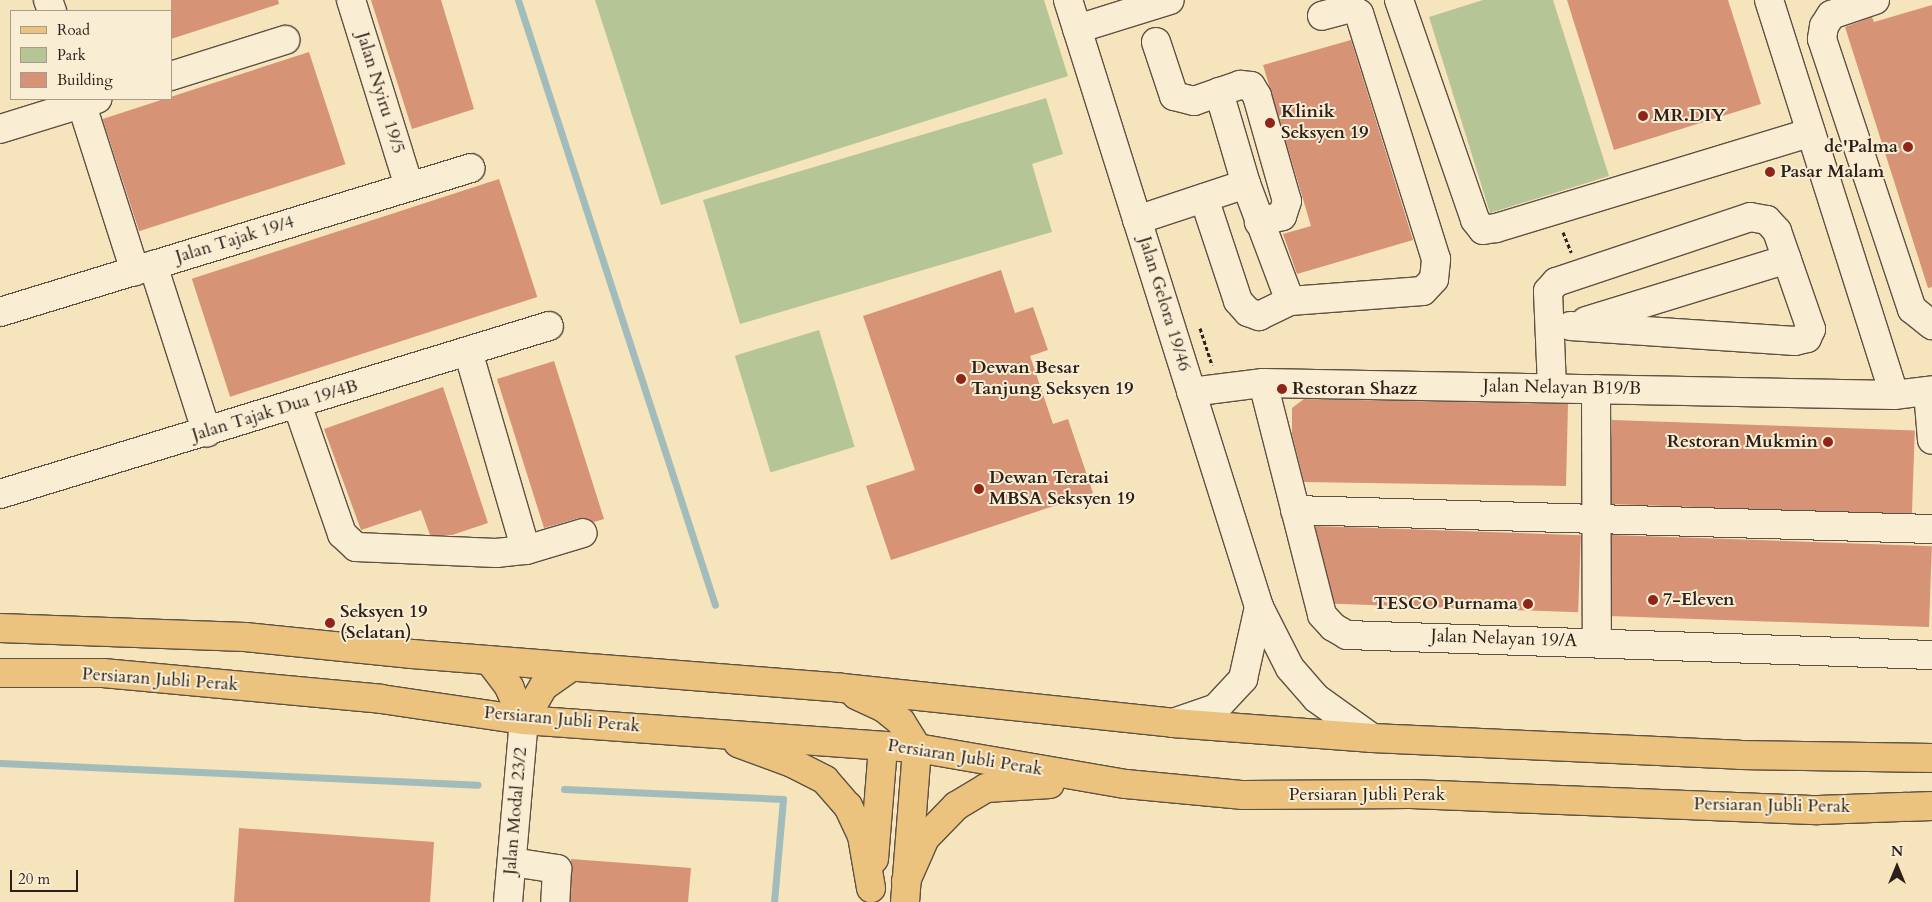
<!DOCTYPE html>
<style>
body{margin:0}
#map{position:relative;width:1932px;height:902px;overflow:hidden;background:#f6e4bc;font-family:Cardo,serif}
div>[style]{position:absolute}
.green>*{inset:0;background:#b6c596;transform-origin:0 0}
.stream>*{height:7px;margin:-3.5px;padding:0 3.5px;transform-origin:3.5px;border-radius:3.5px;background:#a1bcbb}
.building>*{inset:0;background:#d69376;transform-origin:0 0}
.path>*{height:3px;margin-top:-1.5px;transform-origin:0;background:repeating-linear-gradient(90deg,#2d201b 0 4px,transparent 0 6.5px)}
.roads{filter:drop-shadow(1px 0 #5f5143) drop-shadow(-1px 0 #5f5143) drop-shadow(0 1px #5f5143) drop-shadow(0 -1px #5f5143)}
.minor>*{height:28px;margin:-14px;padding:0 14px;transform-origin:14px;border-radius:14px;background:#f9edd3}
.major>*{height:28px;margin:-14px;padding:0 14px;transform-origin:14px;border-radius:14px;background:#ebc27e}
.dots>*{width:14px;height:14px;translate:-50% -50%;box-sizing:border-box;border:2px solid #f9edd3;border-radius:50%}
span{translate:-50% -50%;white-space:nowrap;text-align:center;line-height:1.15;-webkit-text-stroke:4px #f9edd3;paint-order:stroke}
.street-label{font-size:18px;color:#2d201b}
.poi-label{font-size:18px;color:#2d201b;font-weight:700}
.left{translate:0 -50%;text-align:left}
.right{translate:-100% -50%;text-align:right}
.legend{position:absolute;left:10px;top:10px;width:162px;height:90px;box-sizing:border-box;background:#f9edd3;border:1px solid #a79b89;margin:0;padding:6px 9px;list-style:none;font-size:15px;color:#2d201b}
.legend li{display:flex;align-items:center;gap:10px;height:25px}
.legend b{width:25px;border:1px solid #a79b89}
.north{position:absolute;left:1872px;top:842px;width:50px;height:50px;-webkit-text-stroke:4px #f9edd3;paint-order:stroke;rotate:0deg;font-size:14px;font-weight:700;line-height:20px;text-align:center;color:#2d201b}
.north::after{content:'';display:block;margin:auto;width:18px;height:22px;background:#2d201b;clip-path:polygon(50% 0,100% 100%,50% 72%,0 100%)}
.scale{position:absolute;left:10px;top:870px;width:68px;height:22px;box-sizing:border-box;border:2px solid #2d201b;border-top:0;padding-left:6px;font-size:15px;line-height:18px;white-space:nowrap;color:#2d201b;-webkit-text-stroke:4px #f9edd3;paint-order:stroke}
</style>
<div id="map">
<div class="green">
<div style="clip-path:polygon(595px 0,1044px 0,1068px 76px,661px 205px)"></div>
<div style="clip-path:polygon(1483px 0,1553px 0,1609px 176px,1490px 213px,1429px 17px)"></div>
<div style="clip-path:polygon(1046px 98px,1063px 154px,1032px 164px,1052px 232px,740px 324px,703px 200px)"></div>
<div style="left:819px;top:330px;width:122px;height:88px;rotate:73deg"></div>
</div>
<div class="stream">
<div style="left:518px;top:0;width:636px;rotate:71.96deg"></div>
<div style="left:0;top:763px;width:478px;rotate:2.6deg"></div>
<div style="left:564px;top:789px;width:219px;rotate:2.6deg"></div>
<div style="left:783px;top:799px;width:103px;rotate:95deg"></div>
</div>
<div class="building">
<div style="clip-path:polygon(171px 0,278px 0,279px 4px,171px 39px)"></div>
<div style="clip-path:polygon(371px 0,441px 0,474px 109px,412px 129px)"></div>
<div style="clip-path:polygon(1567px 0,1728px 0,1761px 104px,1614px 150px)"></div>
<div style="clip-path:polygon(1932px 5px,1932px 287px,1928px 288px,1845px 27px,1872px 17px,1874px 22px)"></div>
<div style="clip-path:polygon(1351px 40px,1413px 240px,1297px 274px,1283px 234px,1311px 226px,1263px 65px)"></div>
<div style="left:309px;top:52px;width:118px;height:217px;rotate:72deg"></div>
<div style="left:499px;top:179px;width:124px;height:323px;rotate:72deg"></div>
<div style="clip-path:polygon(1001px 270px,1015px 313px,1033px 307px,1048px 350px,1030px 356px,1053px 424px,1068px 419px,1093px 493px,891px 560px,866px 486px,915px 470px,863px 316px)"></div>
<div style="clip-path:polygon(554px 361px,604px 519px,594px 522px,579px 518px,544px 528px,497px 379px)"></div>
<div style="clip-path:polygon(443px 387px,488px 523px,452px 535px,430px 535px,421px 510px,361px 530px,324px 429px)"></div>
<div style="clip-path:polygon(1304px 399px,1568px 404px,1566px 486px,1304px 482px,1292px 434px,1292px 408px)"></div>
<div style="left:1612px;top:420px;width:303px;height:84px;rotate:2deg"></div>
<div style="left:1316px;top:526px;width:265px;height:77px;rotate:2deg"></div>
<div style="left:1612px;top:535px;width:320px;height:81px;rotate:2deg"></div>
<div style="clip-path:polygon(239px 828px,434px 842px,430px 902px,234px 902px)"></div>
<div style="clip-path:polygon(571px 859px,691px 868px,688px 902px,571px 902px)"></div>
</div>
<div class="path">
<div style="left:1563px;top:232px;width:22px;rotate:68deg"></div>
<div style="left:1200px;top:328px;width:39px;rotate:72deg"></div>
</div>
<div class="roads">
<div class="minor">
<div style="left:48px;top:0;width:12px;rotate:70deg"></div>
<div style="left:351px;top:0;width:195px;rotate:72.7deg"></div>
<div style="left:1068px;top:0;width:636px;rotate:72.53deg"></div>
<div style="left:1259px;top:607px;width:68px;rotate:63.1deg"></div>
<div style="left:1290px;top:668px;width:40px;rotate:49deg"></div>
<div style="left:1316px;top:698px;width:69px;rotate:35.5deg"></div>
<div style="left:1399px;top:0;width:233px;rotate:70.9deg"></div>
<div style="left:1475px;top:220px;width:13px;rotate:51deg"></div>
<div style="left:1483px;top:230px;width:13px;rotate:-9deg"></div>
<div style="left:1496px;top:228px;width:329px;rotate:-16.9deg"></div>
<div style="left:1769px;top:0;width:414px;rotate:72.4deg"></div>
<div style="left:1875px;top:0;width:46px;rotate:161.2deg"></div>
<div style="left:1831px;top:15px;width:13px;rotate:122deg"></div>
<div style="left:1824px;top:26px;width:13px;rotate:99deg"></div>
<div style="left:1822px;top:39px;width:285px;rotate:71.6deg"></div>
<div style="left:1912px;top:309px;width:26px;rotate:39deg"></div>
<div style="left:1077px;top:29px;width:97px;rotate:-17.3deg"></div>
<div style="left:1156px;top:42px;width:57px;rotate:71.6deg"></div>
<div style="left:1174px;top:96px;width:21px;rotate:14deg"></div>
<div style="left:1194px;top:101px;width:49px;rotate:-19.2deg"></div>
<div style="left:1240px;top:85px;width:11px;rotate:5deg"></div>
<div style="left:1251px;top:86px;width:12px;rotate:59deg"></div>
<div style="left:1257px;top:96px;width:109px;rotate:74.1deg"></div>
<div style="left:1287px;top:201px;width:16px;rotate:108deg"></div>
<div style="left:1282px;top:216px;width:24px;rotate:165deg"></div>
<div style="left:171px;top:76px;width:120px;rotate:-17.5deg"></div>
<div style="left:80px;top:99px;width:181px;rotate:72.3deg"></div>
<div style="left:0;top:129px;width:102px;rotate:-17.2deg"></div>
<div style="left:1246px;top:184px;width:125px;rotate:69.4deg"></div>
<div style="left:1204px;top:198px;width:108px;rotate:71.7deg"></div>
<div style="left:1238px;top:301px;width:15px;rotate:48deg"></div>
<div style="left:1248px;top:312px;width:12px;rotate:20deg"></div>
<div style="left:1259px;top:316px;width:34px;rotate:-26deg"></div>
<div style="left:1290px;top:301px;width:133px;rotate:-4.3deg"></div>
<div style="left:1423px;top:291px;width:16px;rotate:-47deg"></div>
<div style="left:1434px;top:279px;width:20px;rotate:-84deg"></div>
<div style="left:1436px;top:259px;width:257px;rotate:-107.4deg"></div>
<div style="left:1359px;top:14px;width:10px;rotate:-143deg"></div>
<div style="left:1351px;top:8px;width:30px;rotate:165deg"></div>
<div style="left:1137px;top:220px;width:115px;rotate:-18.3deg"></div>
<div style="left:1246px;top:184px;width:96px;rotate:-106.4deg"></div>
<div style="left:153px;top:265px;width:176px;rotate:72.2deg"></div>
<div style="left:0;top:312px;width:492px;rotate:-17deg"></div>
<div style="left:1586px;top:321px;width:210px;rotate:-17.1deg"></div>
<div style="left:468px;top:351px;width:207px;rotate:73.8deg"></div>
<div style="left:1263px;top:383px;width:239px;rotate:75.7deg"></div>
<div style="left:1322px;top:615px;width:16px;rotate:47deg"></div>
<div style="left:1333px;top:627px;width:16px;rotate:30deg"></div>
<div style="left:1347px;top:635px;width:585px;rotate:1.96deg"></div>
<div style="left:1552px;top:387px;width:96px;rotate:-92.4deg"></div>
<div style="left:1548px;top:291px;width:12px;rotate:-48deg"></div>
<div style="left:1556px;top:282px;width:205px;rotate:-18.5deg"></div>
<div style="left:1750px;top:217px;width:17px;rotate:10deg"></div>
<div style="left:1767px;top:220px;width:15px;rotate:48deg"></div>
<div style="left:1777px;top:231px;width:104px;rotate:70.9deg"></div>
<div style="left:1811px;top:329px;width:10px;rotate:114deg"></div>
<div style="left:1807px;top:338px;width:12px;rotate:166deg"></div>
<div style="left:1795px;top:341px;width:225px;rotate:-176.2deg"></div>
<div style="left:1596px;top:389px;width:253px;rotate:89.8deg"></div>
<div style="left:1928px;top:391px;width:49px;rotate:85.3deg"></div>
<div style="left:1191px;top:392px;width:73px;rotate:-7.1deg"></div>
<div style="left:1263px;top:383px;width:631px;rotate:1.09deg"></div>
<div style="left:1894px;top:395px;width:38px;rotate:-7deg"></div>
<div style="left:297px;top:404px;width:138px;rotate:70.9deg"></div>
<div style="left:342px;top:534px;width:19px;rotate:43deg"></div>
<div style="left:356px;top:547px;width:140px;rotate:2.5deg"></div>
<div style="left:496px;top:553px;width:30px;rotate:-6deg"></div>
<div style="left:526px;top:550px;width:59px;rotate:-16.6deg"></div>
<div style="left:0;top:494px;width:574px;rotate:-17.01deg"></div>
<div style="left:1295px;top:510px;width:637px;rotate:1.71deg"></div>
<div style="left:1173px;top:723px;width:46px;rotate:-19.2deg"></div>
<div style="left:1216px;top:708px;width:40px;rotate:-47deg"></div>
<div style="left:1243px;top:679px;width:74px;rotate:-77.5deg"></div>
<div style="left:512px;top:862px;width:46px;rotate:8.8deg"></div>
<div style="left:557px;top:869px;width:33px;rotate:93deg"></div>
<div style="left:508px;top:902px;width:183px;rotate:-85deg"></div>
</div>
<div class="major">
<div style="left:0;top:628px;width:245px;rotate:2.1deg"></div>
<div style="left:245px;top:637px;width:168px;rotate:5.8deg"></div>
<div style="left:412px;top:654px;width:431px;rotate:4.5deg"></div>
<div style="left:842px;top:688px;width:333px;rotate:6deg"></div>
<div style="left:1173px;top:723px;width:200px;rotate:4.3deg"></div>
<div style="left:1372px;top:738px;width:368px;rotate:2.6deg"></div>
<div style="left:1740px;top:755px;width:192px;rotate:0.9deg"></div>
<div style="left:489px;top:660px;width:34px;rotate:53deg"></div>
<div style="left:509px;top:687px;width:36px;rotate:66deg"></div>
<div style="left:0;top:673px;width:103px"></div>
<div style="left:103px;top:673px;width:279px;rotate:5.3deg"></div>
<div style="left:381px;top:699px;width:145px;rotate:8.4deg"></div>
<div style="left:524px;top:720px;width:394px;rotate:4.1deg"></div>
<div style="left:917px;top:748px;width:212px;rotate:9.8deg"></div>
<div style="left:1126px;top:784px;width:118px;rotate:5.4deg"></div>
<div style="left:1243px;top:795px;width:168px;rotate:-0.3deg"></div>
<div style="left:1411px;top:794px;width:407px;rotate:2.3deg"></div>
<div style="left:1818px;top:810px;width:114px;rotate:-2deg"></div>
<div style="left:856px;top:695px;width:31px;rotate:25deg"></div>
<div style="left:884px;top:708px;width:22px;rotate:39deg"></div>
<div style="left:901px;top:722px;width:31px;rotate:58deg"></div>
<div style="left:524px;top:720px;width:39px;rotate:-60deg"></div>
<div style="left:544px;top:686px;width:33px;rotate:-35deg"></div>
<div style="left:738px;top:743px;width:58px;rotate:20.3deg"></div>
<div style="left:792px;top:763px;width:37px;rotate:27deg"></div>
<div style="left:825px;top:780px;width:35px;rotate:49deg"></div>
<div style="left:848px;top:806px;width:33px;rotate:65deg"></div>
<div style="left:862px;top:836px;width:53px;rotate:80.2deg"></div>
<div style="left:874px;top:859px;width:113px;rotate:-85.4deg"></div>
<div style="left:906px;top:881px;width:47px;rotate:-66.2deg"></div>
<div style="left:925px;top:838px;width:45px;rotate:-45.9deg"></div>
<div style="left:956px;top:806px;width:35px;rotate:-31deg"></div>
<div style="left:986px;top:788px;width:64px;rotate:-3.6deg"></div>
<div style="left:905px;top:902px;width:154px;rotate:-85.5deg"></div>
</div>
</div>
<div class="dots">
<div style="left:1643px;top:116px;background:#8f2418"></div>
<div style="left:1270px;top:123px;background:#8f2418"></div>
<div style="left:1908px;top:147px;background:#8f2418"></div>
<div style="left:1770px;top:172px;background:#8f2418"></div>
<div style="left:961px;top:379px;background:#8f2418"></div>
<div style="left:1282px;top:389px;background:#8f2418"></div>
<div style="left:1828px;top:442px;background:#8f2418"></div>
<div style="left:979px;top:489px;background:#8f2418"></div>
<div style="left:1653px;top:600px;background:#8f2418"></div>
<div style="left:1528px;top:604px;background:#8f2418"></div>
<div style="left:330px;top:623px;background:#8f2418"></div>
</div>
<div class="street-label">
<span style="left:380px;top:93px;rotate:73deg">Jalan Nyiru 19/5</span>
<span style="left:235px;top:240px;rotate:-17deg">Jalan Tajak 19/4</span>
<span style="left:1164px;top:304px;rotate:73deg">Jalan Gelora 19/46</span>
<span style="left:1562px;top:388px;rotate:1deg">Jalan Nelayan B19/B</span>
<span style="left:275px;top:411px;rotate:-17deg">Jalan Tajak Dua 19/4B</span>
<span style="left:1504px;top:639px;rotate:2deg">Jalan Nelayan 19/A</span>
<span style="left:160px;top:680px;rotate:4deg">Persiaran Jubli Perak</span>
<span style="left:562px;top:720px;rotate:5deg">Persiaran Jubli Perak</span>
<span style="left:965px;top:758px;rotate:9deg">Persiaran Jubli Perak</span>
<span style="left:1367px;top:795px">Persiaran Jubli Perak</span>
<span style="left:1772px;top:806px;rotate:1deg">Persiaran Jubli Perak</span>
<span style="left:516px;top:811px;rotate:-85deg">Jalan Modal 23/2</span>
</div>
<div class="poi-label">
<span class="left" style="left:1281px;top:123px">Klinik<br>Seksyen 19</span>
<span class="left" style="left:1653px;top:116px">MR.DIY</span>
<span class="right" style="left:1898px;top:147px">de'Palma</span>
<span class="left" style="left:1780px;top:172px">Pasar Malam</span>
<span class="left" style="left:971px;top:379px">Dewan Besar<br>Tanjung Seksyen 19</span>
<span class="left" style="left:1292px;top:389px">Restoran Shazz</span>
<span class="right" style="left:1818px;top:442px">Restoran Mukmin</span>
<span class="left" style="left:989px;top:489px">Dewan Teratai<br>MBSA Seksyen 19</span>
<span class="left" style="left:1663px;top:600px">7-Eleven</span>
<span class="right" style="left:1518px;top:604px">TESCO Purnama</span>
<span class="left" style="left:340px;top:623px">Seksyen 19<br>(Selatan)</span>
</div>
<ul class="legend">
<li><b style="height:6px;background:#ebc27e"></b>Road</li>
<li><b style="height:14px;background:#b6c596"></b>Park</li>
<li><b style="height:14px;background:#d69376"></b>Building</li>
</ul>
<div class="north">N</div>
<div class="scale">20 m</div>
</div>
